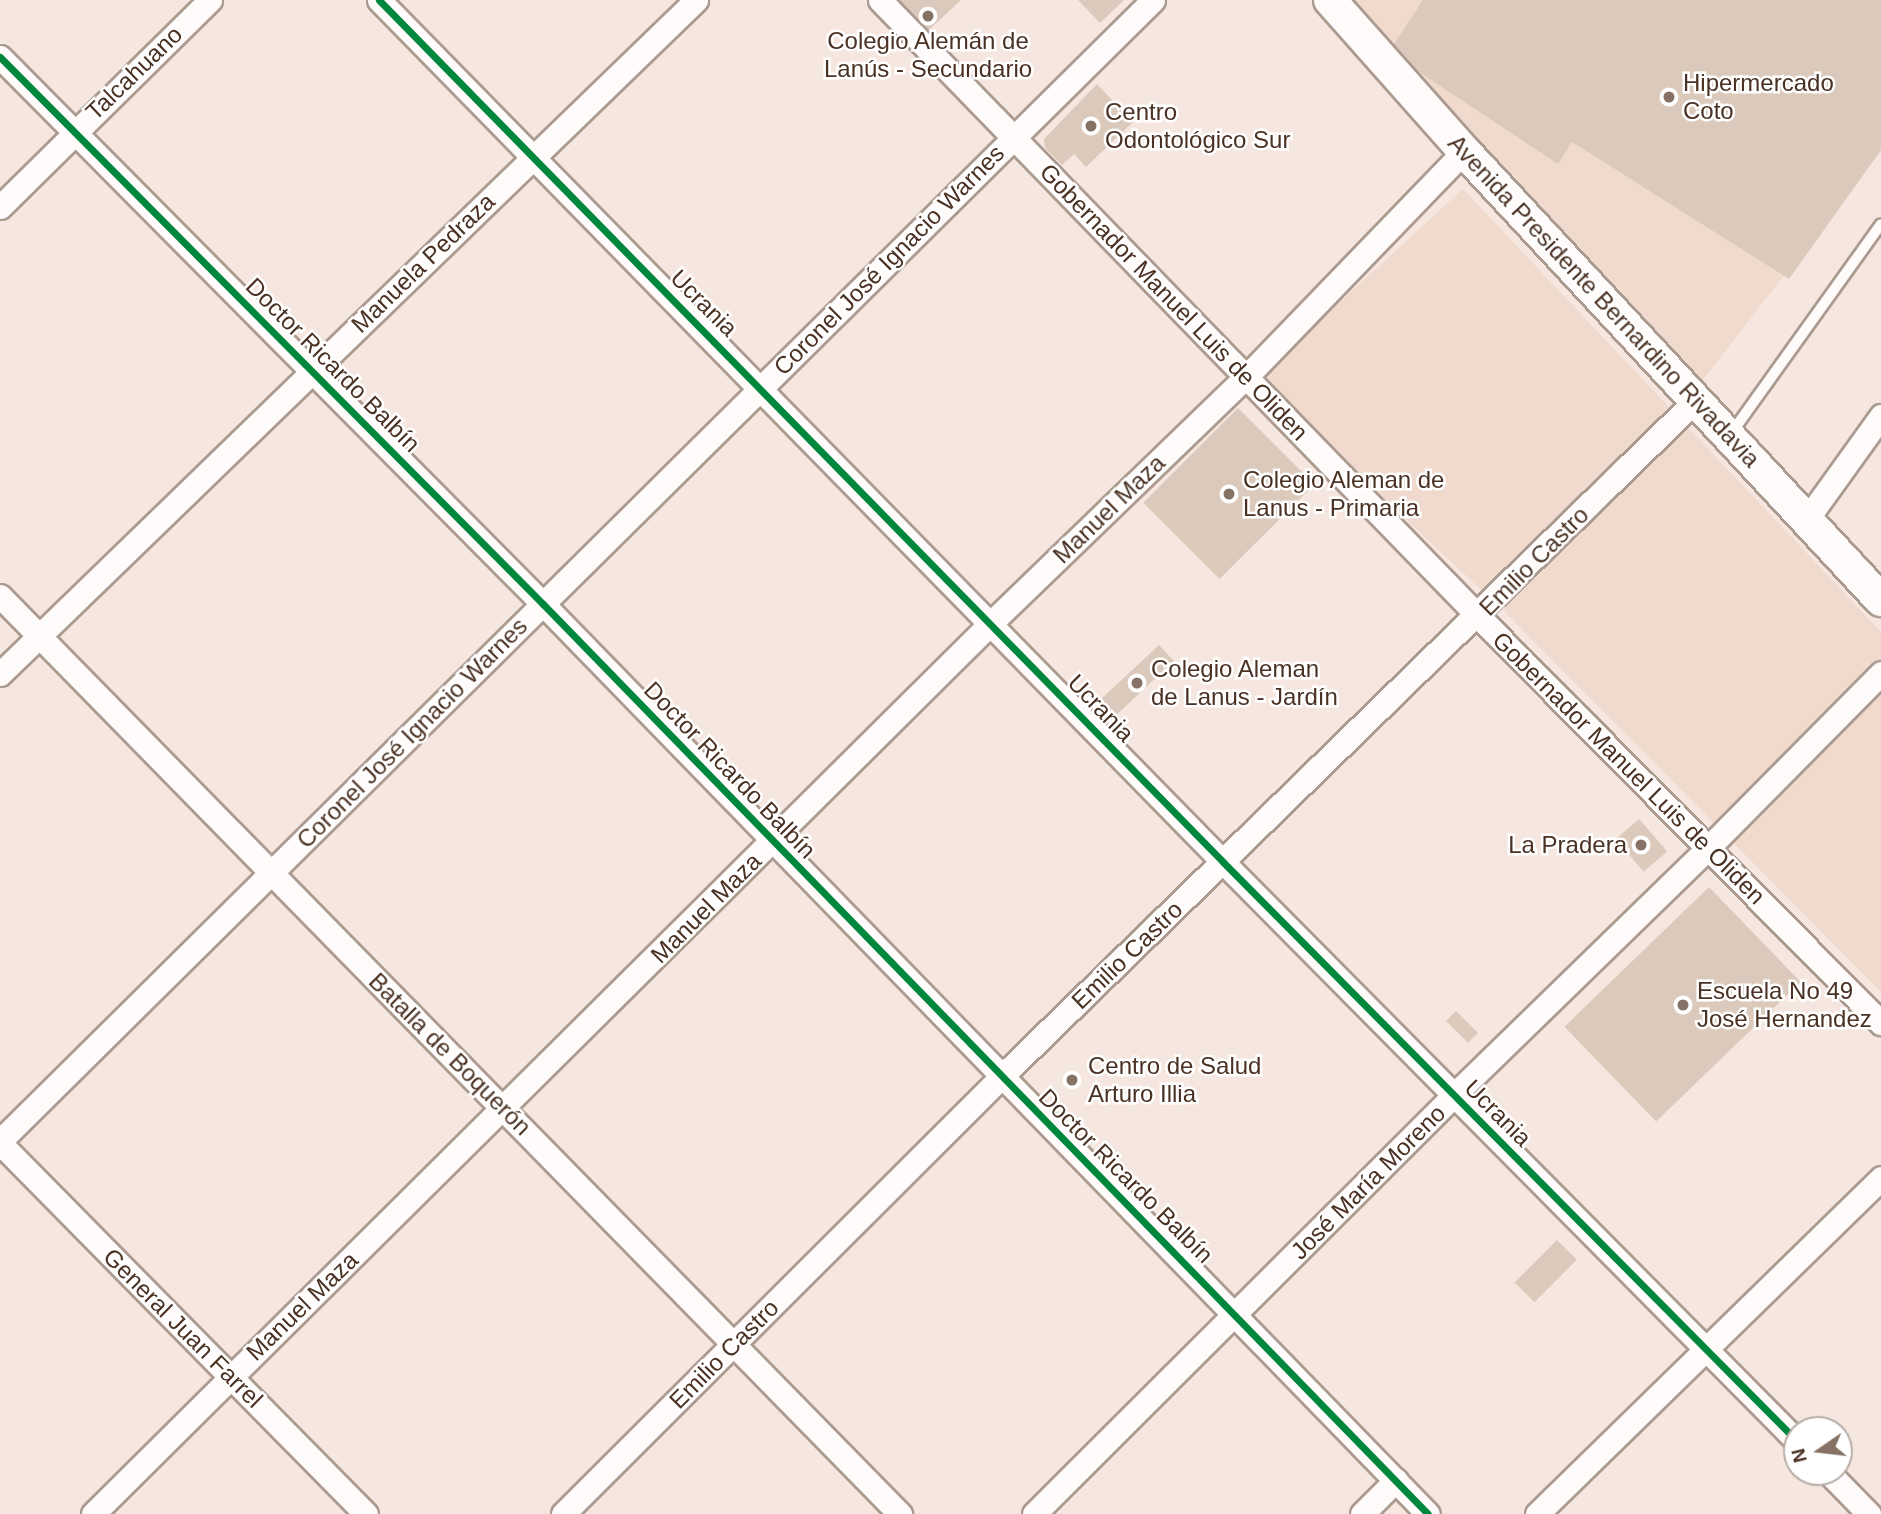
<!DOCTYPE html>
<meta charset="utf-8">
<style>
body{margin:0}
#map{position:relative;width:1881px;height:1514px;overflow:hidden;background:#f5e7df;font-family:Arial,sans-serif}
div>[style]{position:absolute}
.built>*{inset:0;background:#f0dace}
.building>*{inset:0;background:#dbcabc;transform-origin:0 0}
.roads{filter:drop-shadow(2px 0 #ab9a90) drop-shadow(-2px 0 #ab9a90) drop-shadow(0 2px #ab9a90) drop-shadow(0 -2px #ab9a90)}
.lane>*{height:10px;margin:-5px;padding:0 5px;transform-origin:5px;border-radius:5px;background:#fefbfa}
.street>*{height:23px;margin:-11.5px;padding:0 11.5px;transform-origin:11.5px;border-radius:11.5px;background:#fefbfa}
.secondary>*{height:32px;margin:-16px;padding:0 16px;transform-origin:16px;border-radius:16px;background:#fefbfa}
.cycleway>*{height:7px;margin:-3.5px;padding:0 3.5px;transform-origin:3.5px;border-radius:3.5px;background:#00873e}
.dots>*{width:19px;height:19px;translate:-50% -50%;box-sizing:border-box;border:4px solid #fff;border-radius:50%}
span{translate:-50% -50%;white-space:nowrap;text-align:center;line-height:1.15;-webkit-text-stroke:5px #fff;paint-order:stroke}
.poi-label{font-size:24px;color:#4a3123}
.left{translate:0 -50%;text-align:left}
.right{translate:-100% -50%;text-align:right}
.street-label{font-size:24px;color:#4a3123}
.north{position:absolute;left:1783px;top:1416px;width:70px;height:70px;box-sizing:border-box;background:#fff;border:2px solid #b7ada7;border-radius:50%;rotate:256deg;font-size:19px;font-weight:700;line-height:28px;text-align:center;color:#4a3123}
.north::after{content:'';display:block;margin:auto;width:24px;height:32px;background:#867165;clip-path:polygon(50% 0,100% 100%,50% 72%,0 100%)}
</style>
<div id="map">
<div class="built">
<div style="clip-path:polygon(1350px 0,1881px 0,1881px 151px,1699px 385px)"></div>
<div style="clip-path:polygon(1463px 189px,1881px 632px,1881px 992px,1506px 613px,1256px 379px)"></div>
</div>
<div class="building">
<div style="clip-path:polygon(900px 0,961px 0,929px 30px)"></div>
<div style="clip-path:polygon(1078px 0,1124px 0,1100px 23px)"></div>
<div style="clip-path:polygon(1423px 0,1881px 0,1881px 150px,1789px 279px,1572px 142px,1558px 164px,1416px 70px,1394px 44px)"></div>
<div style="clip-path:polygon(1097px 84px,1133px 122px,1086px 167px,1074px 154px,1062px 165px,1045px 148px,1044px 139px)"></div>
<div style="left:1238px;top:408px;width:108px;height:134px;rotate:45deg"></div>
<div style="left:1159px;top:645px;width:22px;height:86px;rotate:47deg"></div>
<div style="left:1639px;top:819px;width:43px;height:31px;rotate:49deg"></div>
<div style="left:1709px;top:887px;width:132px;height:201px;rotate:46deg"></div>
<div style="left:1456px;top:1011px;width:31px;height:14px;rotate:45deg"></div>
<div style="left:1557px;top:1240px;width:28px;height:60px;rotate:45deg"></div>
</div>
<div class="roads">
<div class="lane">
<div style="left:1730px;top:435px;width:259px;rotate:-54.4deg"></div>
</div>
<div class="street">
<div style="left:379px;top:0;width:1206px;rotate:45.6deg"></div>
<div style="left:1223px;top:862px;width:815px;rotate:45.25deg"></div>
<div style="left:880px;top:0;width:859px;rotate:45.85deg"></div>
<div style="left:1478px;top:616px;width:573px;rotate:45.28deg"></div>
<div style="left:0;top:57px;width:771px;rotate:45.21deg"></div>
<div style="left:543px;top:604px;width:1269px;rotate:45.8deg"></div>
<div style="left:0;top:207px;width:295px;rotate:-44.6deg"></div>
<div style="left:1807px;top:519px;width:127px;rotate:-54.3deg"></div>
<div style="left:0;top:596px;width:1286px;rotate:45.57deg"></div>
<div style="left:0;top:674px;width:969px;rotate:-44.08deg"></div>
<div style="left:0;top:1141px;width:1622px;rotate:-44.7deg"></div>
<div style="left:0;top:1143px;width:521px;rotate:45.39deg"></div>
<div style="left:1828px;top:1472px;width:59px;rotate:45.7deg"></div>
<div style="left:93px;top:1514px;width:1266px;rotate:-44.78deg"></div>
<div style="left:992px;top:622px;width:354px;rotate:-44deg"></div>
<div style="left:1247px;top:376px;width:313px;rotate:-46deg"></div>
<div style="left:563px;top:1514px;width:619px;rotate:-44.93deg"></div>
<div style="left:1001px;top:1077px;width:969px;rotate:-44.25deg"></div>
<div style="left:1034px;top:1514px;width:592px;rotate:-44.93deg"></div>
<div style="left:1453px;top:1096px;width:356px;rotate:-44.2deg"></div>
<div style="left:1708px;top:848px;width:246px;rotate:-45.3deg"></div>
<div style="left:1362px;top:1514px;width:48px;rotate:-45deg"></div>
<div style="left:1537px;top:1514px;width:481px;rotate:-44.3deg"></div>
</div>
<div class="secondary">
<div style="left:1330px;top:0;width:202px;rotate:48.4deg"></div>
<div style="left:1464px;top:151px;width:613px;rotate:47.12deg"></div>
</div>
</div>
<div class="cycleway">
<div style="left:379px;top:0;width:1206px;rotate:45.6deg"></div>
<div style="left:1223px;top:862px;width:815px;rotate:45.25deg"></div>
<div style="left:0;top:57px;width:771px;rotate:45.21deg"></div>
<div style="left:543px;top:604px;width:1269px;rotate:45.8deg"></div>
</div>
<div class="dots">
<div style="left:928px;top:16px;background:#867165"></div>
<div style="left:1669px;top:97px;background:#867165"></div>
<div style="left:1091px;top:126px;background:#867165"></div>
<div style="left:1229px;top:494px;background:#867165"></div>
<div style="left:1137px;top:683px;background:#867165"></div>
<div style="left:1641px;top:845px;background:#867165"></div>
<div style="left:1683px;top:1005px;background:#867165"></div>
<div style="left:1072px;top:1080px;background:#867165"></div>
</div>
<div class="poi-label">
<span style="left:928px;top:55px">Colegio Alemán de<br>Lanús - Secundario</span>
<span class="left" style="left:1683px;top:97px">Hipermercado<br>Coto</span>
<span class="left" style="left:1105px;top:126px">Centro<br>Odontológico Sur</span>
<span class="left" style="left:1243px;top:494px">Colegio Aleman de<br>Lanus - Primaria</span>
<span class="left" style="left:1151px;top:683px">Colegio Aleman<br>de Lanus - Jardín</span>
<span class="right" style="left:1627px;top:845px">La Pradera</span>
<span class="left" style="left:1697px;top:1005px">Escuela No 49<br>José Hernandez</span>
<span class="left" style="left:1088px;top:1080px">Centro de Salud<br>Arturo Illia</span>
</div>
<div class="street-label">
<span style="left:134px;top:73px;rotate:-44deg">Talcahuano</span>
<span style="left:889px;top:260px;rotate:-45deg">Coronel José Ignacio Warnes</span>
<span style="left:423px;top:263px;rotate:-44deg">Manuela Pedraza</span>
<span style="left:1604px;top:301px;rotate:47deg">Avenida Presidente Bernardino Rivadavia</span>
<span style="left:1174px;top:302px;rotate:46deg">Gobernador Manuel Luis de Oliden</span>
<span style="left:704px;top:303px;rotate:45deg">Ucrania</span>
<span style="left:333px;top:365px;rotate:45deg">Doctor Ricardo Balbín</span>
<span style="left:1109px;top:509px;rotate:-44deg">Manuel Maza</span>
<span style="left:1534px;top:561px;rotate:-45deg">Emilio Castro</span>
<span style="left:1101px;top:708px;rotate:46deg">Ucrania</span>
<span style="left:412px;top:733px;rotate:-45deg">Coronel José Ignacio Warnes</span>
<span style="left:1629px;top:768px;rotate:45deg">Gobernador Manuel Luis de Oliden</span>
<span style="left:730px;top:770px;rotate:46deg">Doctor Ricardo Balbín</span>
<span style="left:706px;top:908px;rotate:-45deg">Manuel Maza</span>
<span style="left:1127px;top:955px;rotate:-44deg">Emilio Castro</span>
<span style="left:450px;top:1054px;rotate:45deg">Batalla de Boquerón</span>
<span style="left:1498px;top:1113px;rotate:45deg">Ucrania</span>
<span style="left:1126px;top:1176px;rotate:45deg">Doctor Ricardo Balbín</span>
<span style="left:1368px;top:1182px;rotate:-45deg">José María Moreno</span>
<span style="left:302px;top:1306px;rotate:-44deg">Manuel Maza</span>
<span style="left:183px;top:1328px;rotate:45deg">General Juan Farrel</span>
<span style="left:724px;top:1354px;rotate:-45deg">Emilio Castro</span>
</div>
<div class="north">N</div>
</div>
